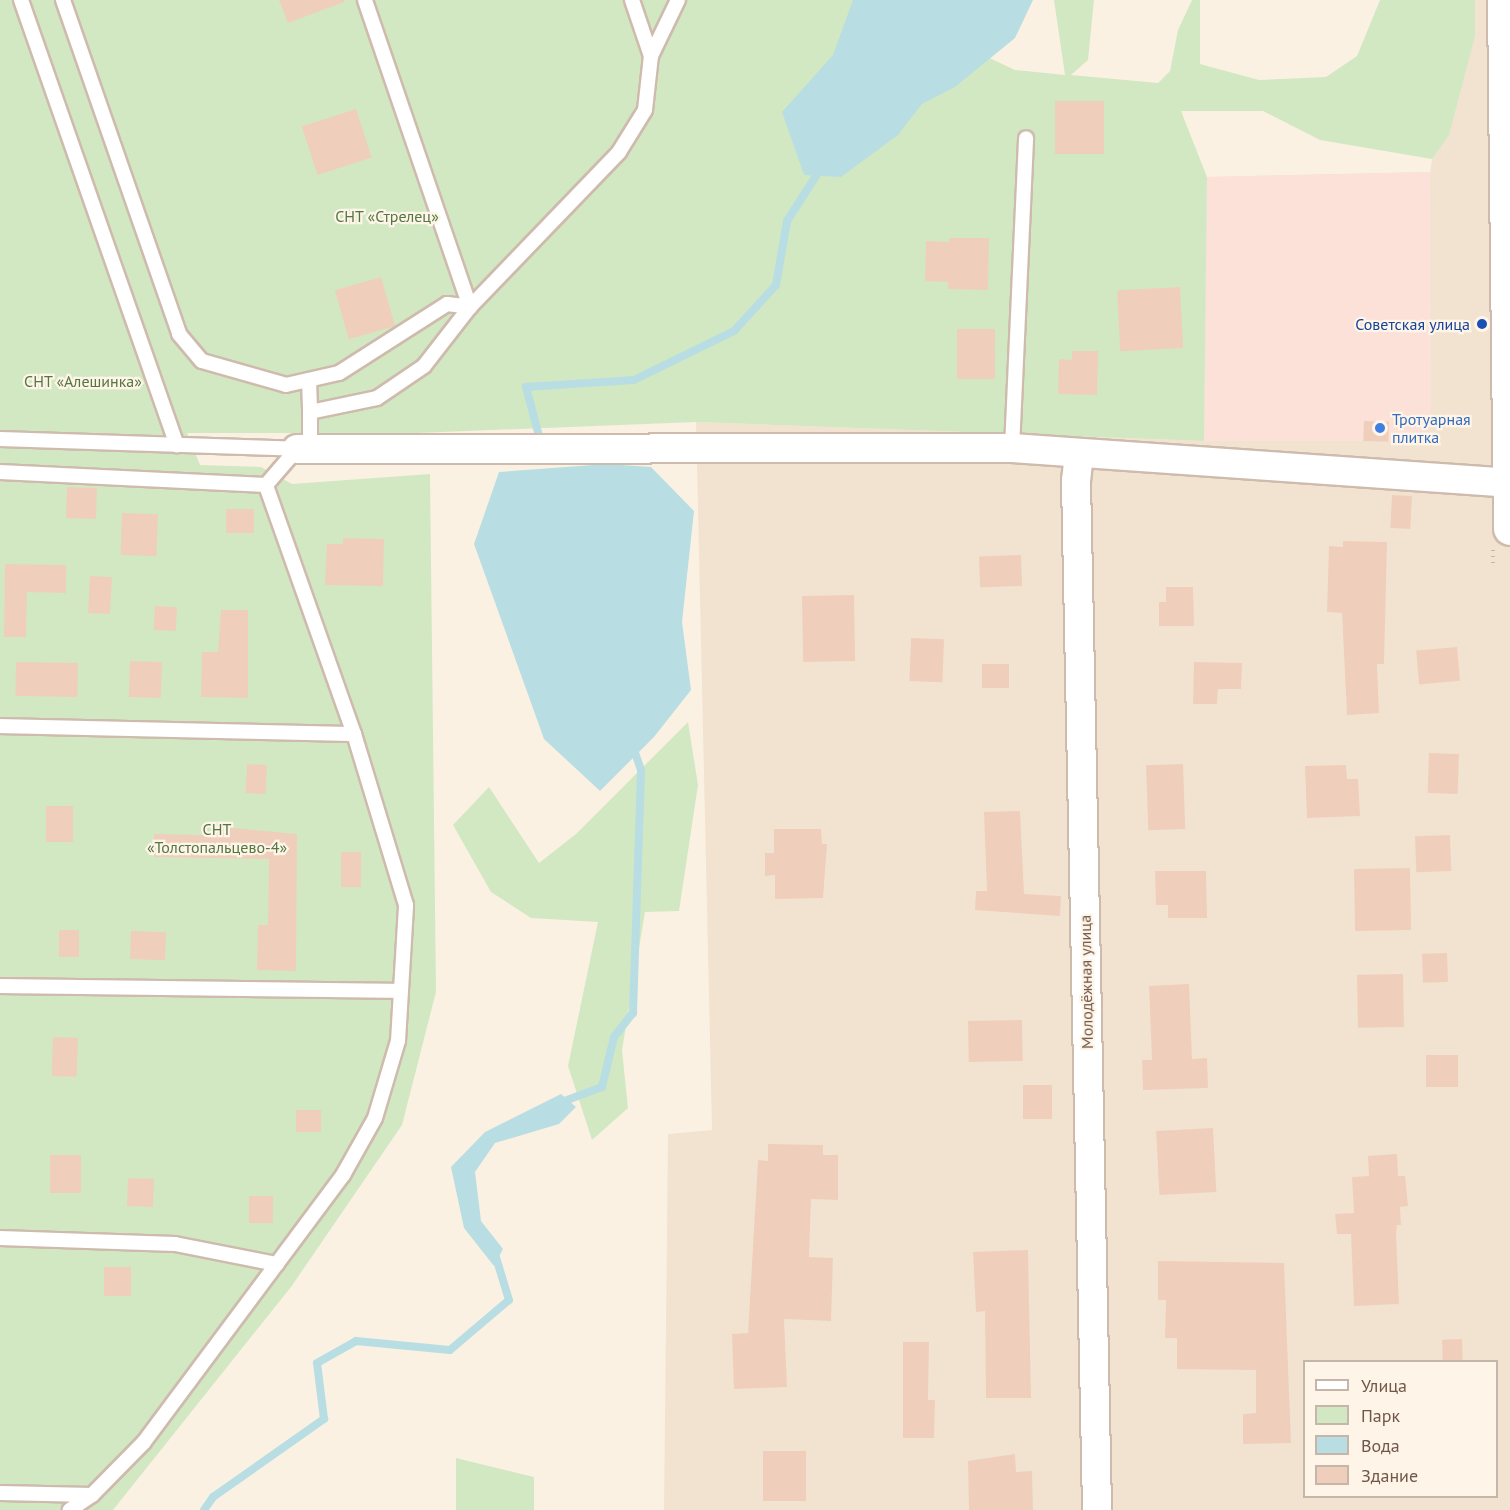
<!DOCTYPE html>
<meta charset="utf-8">
<style>
body{margin:0}
#map{position:relative;width:1510px;height:1510px;overflow:hidden;background:#fbf1e3;font-family:"PT Sans",sans-serif}
div>[style]{position:absolute}
.residential>*{inset:0;background:#f2e3d1}
.commercial>*{inset:0;background:#fbe1d7}
.green>*{inset:0;background:#d2e8c2}
.water>*{inset:0;background:#b8dee3}
.stream>*{height:8px;margin:-4px;padding:0 4px;transform-origin:4px;border-radius:4px;background:#b8dee3}
.building>*{inset:0;background:#efcfbc;transform-origin:0 0}
.path>*{height:4px;margin-top:-2px;transform-origin:0;background:repeating-linear-gradient(90deg,#d3b29f 0 1.5px,transparent 0 6px)}
.roads{filter:drop-shadow(2px 0 #cebbad) drop-shadow(-2px 0 #cebbad) drop-shadow(0 2px #cebbad) drop-shadow(0 -2px #cebbad)}
.lane>*{height:14px;margin:-7px;padding:0 7px;transform-origin:7px;border-radius:7px;background:#fff}
.street>*{height:28px;margin:-14px;padding:0 14px;transform-origin:14px;border-radius:14px;background:#fff}
.secondary>*{height:33px;margin:-16.5px;padding:0 16.5px;transform-origin:16.5px;border-radius:16.5px;background:#fff}
.dots>*{width:16px;height:16px;translate:-50% -50%;box-sizing:border-box;border:3px solid #fef5e8;border-radius:50%}
span{translate:-50% -50%;white-space:nowrap;text-align:center;line-height:1.15;-webkit-text-stroke:4.5px #fef5e8;paint-order:stroke}
.park-label{font-size:16px;color:#547742}
.transit-label{font-size:16px;color:#164399}
.right{translate:-100% -50%;text-align:right}
.shop-label{font-size:16px;color:#366cbe}
.left{translate:0 -50%;text-align:left}
.street-label{font-size:16px;color:#71574a}
.legend{position:absolute;left:1303px;top:1360px;width:195px;height:138px;box-sizing:border-box;background:#fef5e8;border:2px solid #c6b6a9;margin:0;padding:8px 10px;list-style:none;font-size:18px;color:#71574a}
.legend li{display:flex;align-items:center;gap:12px;height:30px}
.legend b{width:30px;border:2px solid #c6b6a9}
</style>
<div id="map">
<div class="residential">
<div style="clip-path:polygon(evenodd,1453px 0,1510px 0,1510px 1510px,664px 1510px,668px 1134px,712px 1130px,696px 422px,1204px 441px,1207px 177px,1430px 172px,1451px 45px,1453px 0,1304px 1362px,1496px 1362px,1496px 1496px,1304px 1496px,1304px 1362px)"></div>
</div>
<div class="commercial">
<div style="clip-path:polygon(1430px 172px,1431px 428px,1389px 442px,1389px 422px,1364px 421px,1363px 441px,1204px 441px,1207px 177px)"></div>
</div>
<div class="green">
<div style="clip-path:polygon(0 0,866px 0,1015px 70px,1065px 75px,1054px 0,1094px 0,1088px 60px,1071px 75px,1158px 83px,1170px 71px,1178px 30px,1192px 0,1200px 0,1200px 64px,1259px 80px,1326px 77px,1357px 56px,1380px 0,1475px 0,1475px 36px,1449px 135px,1432px 159px,1320px 140px,1263px 111px,1181px 111px,1207px 177px,1204px 441px,696px 422px,417px 433px,187px 433px,200px 465px,261px 467px,292px 484px,430px 474px,436px 992px,402px 1125px,291px 1287px,113px 1510px,0 1510px)"></div>
<div style="clip-path:polygon(688px 722px,698px 785px,679px 911px,645px 912px,622px 1050px,628px 1108px,592px 1140px,568px 1066px,598px 922px,531px 918px,491px 892px,453px 825px,489px 787px,539px 863px,576px 834px)"></div>
<div style="clip-path:polygon(456px 1458px,534px 1477px,534px 1510px,456px 1510px)"></div>
</div>
<div class="water">
<div style="clip-path:polygon(853px 0,1033px 0,1015px 38px,955px 87px,922px 104px,898px 135px,841px 177px,804px 175px,782px 112px,833px 55px)"></div>
<div style="clip-path:polygon(607px 464px,651px 467px,694px 511px,682px 622px,691px 690px,654px 737px,600px 791px,544px 739px,474px 544px,499px 472px)"></div>
<div style="clip-path:polygon(561px 1094px,576px 1107px,559px 1124px,495px 1143px,475px 1172px,481px 1221px,503px 1249px,494px 1266px,464px 1228px,451px 1167px,485px 1132px)"></div>
</div>
<div class="stream">
<div style="left:539px;top:436px;width:51px;rotate:-104.9deg"></div>
<div style="left:526px;top:387px;width:108px;rotate:-3.7deg"></div>
<div style="left:634px;top:380px;width:111px;rotate:-26.1deg"></div>
<div style="left:734px;top:331px;width:62px;rotate:-47.6deg"></div>
<div style="left:776px;top:285px;width:65px;rotate:-80.2deg"></div>
<div style="left:787px;top:221px;width:63px;rotate:-57.3deg"></div>
<div style="left:559px;top:1103px;width:46px;rotate:-20.4deg"></div>
<div style="left:602px;top:1087px;width:51px;rotate:-76.5deg"></div>
<div style="left:614px;top:1037px;width:31px;rotate:-52deg"></div>
<div style="left:633px;top:1013px;width:243px;rotate:-88.1deg"></div>
<div style="left:641px;top:770px;width:24px;rotate:-109deg"></div>
<div style="left:204px;top:1510px;width:16px;rotate:-55deg"></div>
<div style="left:213px;top:1497px;width:136px;rotate:-35.1deg"></div>
<div style="left:324px;top:1419px;width:56px;rotate:-97.1deg"></div>
<div style="left:317px;top:1363px;width:45px;rotate:-29.4deg"></div>
<div style="left:356px;top:1341px;width:94px;rotate:5.5deg"></div>
<div style="left:450px;top:1350px;width:77px;rotate:-40.3deg"></div>
<div style="left:509px;top:1300px;width:51px;rotate:-107deg"></div>
</div>
<div class="building">
<div style="clip-path:polygon(279px 0,344px 0,344px 2px,288px 23px)"></div>
<div style="left:1055px;top:101px;width:49px;height:53px"></div>
<div style="left:356px;top:109px;width:51px;height:57px;rotate:72deg"></div>
<div style="clip-path:polygon(949px 238px,989px 238px,988px 290px,948px 289px,948px 282px,925px 281px,926px 241px,949px 242px)"></div>
<div style="left:381px;top:277px;width:51px;height:48px;rotate:74deg"></div>
<div style="left:1180px;top:287px;width:61px;height:63px;rotate:87deg"></div>
<div style="left:957px;top:329px;width:38px;height:50px"></div>
<div style="clip-path:polygon(1072px 351px,1098px 351px,1097px 395px,1058px 394px,1059px 359px,1072px 360px)"></div>
<div style="left:1364px;top:421px;width:25px;height:20px;rotate:2deg"></div>
<div style="left:67px;top:487px;width:30px;height:31px;rotate:2deg"></div>
<div style="left:1392px;top:495px;width:20px;height:33px;rotate:3deg"></div>
<div style="left:226px;top:509px;width:28px;height:24px"></div>
<div style="left:122px;top:513px;width:36px;height:42px;rotate:2deg"></div>
<div style="clip-path:polygon(343px 538px,384px 539px,383px 586px,325px 585px,327px 544px,343px 544px)"></div>
<div style="clip-path:polygon(1343px 541px,1387px 542px,1384px 664px,1377px 664px,1379px 713px,1347px 715px,1342px 613px,1327px 612px,1329px 546px,1343px 547px)"></div>
<div style="left:1021px;top:555px;width:31px;height:42px;rotate:88deg"></div>
<div style="clip-path:polygon(5px 564px,66px 565px,66px 593px,27px 592px,26px 637px,4px 637px)"></div>
<div style="left:90px;top:576px;width:22px;height:37px;rotate:3deg"></div>
<div style="clip-path:polygon(1166px 587px,1193px 587px,1194px 626px,1159px 626px,1159px 602px,1166px 602px)"></div>
<div style="left:854px;top:595px;width:66px;height:52px;rotate:89deg"></div>
<div style="left:155px;top:606px;width:22px;height:24px;rotate:3deg"></div>
<div style="clip-path:polygon(221px 610px,248px 610px,248px 698px,201px 697px,202px 652px,218px 652px)"></div>
<div style="left:911px;top:638px;width:33px;height:43px;rotate:2deg"></div>
<div style="left:1457px;top:647px;width:34px;height:41px;rotate:85deg"></div>
<div style="left:130px;top:661px;width:32px;height:36px;rotate:2deg"></div>
<div style="left:16px;top:662px;width:62px;height:34px;rotate:1deg"></div>
<div style="clip-path:polygon(1194px 662px,1242px 663px,1241px 689px,1218px 689px,1217px 704px,1193px 704px)"></div>
<div style="left:982px;top:664px;width:27px;height:24px"></div>
<div style="left:1429px;top:753px;width:30px;height:40px;rotate:2deg"></div>
<div style="left:247px;top:764px;width:20px;height:29px;rotate:3deg"></div>
<div style="left:1183px;top:764px;width:65px;height:37px;rotate:88deg"></div>
<div style="clip-path:polygon(1346px 765px,1347px 779px,1358px 779px,1360px 816px,1307px 818px,1305px 766px)"></div>
<div style="left:46px;top:806px;width:27px;height:36px"></div>
<div style="clip-path:polygon(1020px 811px,1024px 894px,1061px 896px,1060px 916px,975px 910px,976px 891px,987px 891px,984px 812px)"></div>
<div style="clip-path:polygon(222px 827px,297px 834px,296px 971px,257px 970px,258px 925px,268px 925px,269px 859px,154px 857px,154px 834px,201px 835px,222px 832px)"></div>
<div style="clip-path:polygon(774px 829px,821px 829px,822px 844px,827px 844px,823px 898px,775px 899px,775px 875px,765px 876px,765px 853px,774px 853px)"></div>
<div style="left:1450px;top:835px;width:36px;height:35px;rotate:88deg"></div>
<div style="left:341px;top:852px;width:20px;height:35px"></div>
<div style="left:1410px;top:868px;width:62px;height:56px;rotate:89deg"></div>
<div style="clip-path:polygon(1155px 871px,1206px 871px,1207px 918px,1168px 918px,1168px 905px,1156px 905px)"></div>
<div style="left:59px;top:930px;width:20px;height:27px"></div>
<div style="left:131px;top:931px;width:35px;height:28px;rotate:2deg"></div>
<div style="left:1447px;top:953px;width:29px;height:25px;rotate:88deg"></div>
<div style="left:1403px;top:974px;width:53px;height:46px;rotate:89deg"></div>
<div style="clip-path:polygon(1189px 984px,1192px 1059px,1207px 1058px,1208px 1088px,1143px 1090px,1142px 1060px,1152px 1060px,1149px 986px)"></div>
<div style="left:1022px;top:1020px;width:41px;height:54px;rotate:89deg"></div>
<div style="left:53px;top:1037px;width:25px;height:39px;rotate:2deg"></div>
<div style="left:1458px;top:1055px;width:32px;height:32px;rotate:90deg"></div>
<div style="left:1023px;top:1085px;width:29px;height:34px"></div>
<div style="left:296px;top:1110px;width:25px;height:22px"></div>
<div style="left:1213px;top:1128px;width:64px;height:57px;rotate:87deg"></div>
<div style="clip-path:polygon(768px 1144px,823px 1145px,823px 1155px,838px 1155px,838px 1200px,811px 1199px,809px 1257px,833px 1258px,831px 1321px,784px 1319px,787px 1387px,734px 1389px,732px 1334px,748px 1333px,758px 1160px,768px 1161px)"></div>
<div style="clip-path:polygon(1397px 1154px,1398px 1176px,1405px 1176px,1408px 1206px,1400px 1207px,1401px 1225px,1397px 1225px,1396px 1234px,1399px 1304px,1354px 1306px,1351px 1234px,1337px 1234px,1335px 1214px,1354px 1213px,1352px 1177px,1369px 1176px,1368px 1156px)"></div>
<div style="left:50px;top:1155px;width:31px;height:38px"></div>
<div style="left:128px;top:1178px;width:26px;height:28px;rotate:2deg"></div>
<div style="left:249px;top:1196px;width:24px;height:27px"></div>
<div style="clip-path:polygon(1028px 1250px,1031px 1398px,986px 1398px,985px 1311px,976px 1312px,973px 1252px)"></div>
<div style="clip-path:polygon(1158px 1261px,1284px 1263px,1291px 1443px,1243px 1444px,1243px 1414px,1256px 1413px,1256px 1370px,1177px 1369px,1177px 1338px,1165px 1338px,1166px 1300px,1158px 1300px)"></div>
<div style="left:104px;top:1267px;width:27px;height:29px"></div>
<div style="left:1462px;top:1339px;width:23px;height:20px;rotate:88deg"></div>
<div style="clip-path:polygon(903px 1342px,929px 1342px,928px 1400px,935px 1400px,934px 1438px,903px 1438px)"></div>
<div style="left:763px;top:1451px;width:43px;height:50px"></div>
<div style="clip-path:polygon(1015px 1454px,1016px 1472px,1032px 1471px,1033px 1510px,969px 1510px,968px 1461px)"></div>
</div>
<div class="path">
<div style="left:1493px;top:550px;width:15px;rotate:90deg"></div>
</div>
<div class="roads">
<div class="lane">
<div style="left:21px;top:0;width:472px;rotate:70.7deg"></div>
<div style="left:63px;top:0;width:354px;rotate:70.8deg"></div>
<div style="left:179px;top:334px;width:35px;rotate:50deg"></div>
<div style="left:202px;top:361px;width:87px;rotate:15.9deg"></div>
<div style="left:286px;top:385px;width:54px;rotate:-12.8deg"></div>
<div style="left:339px;top:373px;width:128px;rotate:-32.6deg"></div>
<div style="left:447px;top:304px;width:23px;rotate:7deg"></div>
<div style="left:470px;top:307px;width:324px;rotate:-108.9deg"></div>
<div style="left:632px;top:0;width:59px;rotate:71.3deg"></div>
<div style="left:309px;top:380px;width:32px;rotate:88deg"></div>
<div style="left:0;top:439px;width:297px;rotate:1.9deg"></div>
<div style="left:310px;top:448px;width:36px;rotate:-90deg"></div>
<div style="left:310px;top:412px;width:68px;rotate:-11.8deg"></div>
<div style="left:377px;top:398px;width:57px;rotate:-34.2deg"></div>
<div style="left:424px;top:366px;width:75px;rotate:-52.1deg"></div>
<div style="left:470px;top:307px;width:215px;rotate:-46.1deg"></div>
<div style="left:619px;top:152px;width:49px;rotate:-58.2deg"></div>
<div style="left:645px;top:110px;width:54px;rotate:-83.7deg"></div>
<div style="left:651px;top:56px;width:62px;rotate:-64.3deg"></div>
<div style="left:1012px;top:448px;width:310px;rotate:-87.4deg"></div>
<div style="left:0;top:472px;width:266px;rotate:2.8deg"></div>
<div style="left:266px;top:485px;width:48px;rotate:-49.3deg"></div>
<div style="left:0;top:726px;width:354px;rotate:1.3deg"></div>
<div style="left:0;top:986px;width:401px;rotate:0.7deg"></div>
<div style="left:0;top:1238px;width:175px;rotate:2deg"></div>
<div style="left:175px;top:1244px;width:104px;rotate:11.1deg"></div>
<div style="left:0;top:1493px;width:92px;rotate:1.2deg"></div>
<div style="left:92px;top:1495px;width:27px;rotate:146deg"></div>
<div style="left:92px;top:1495px;width:74px;rotate:-45.5deg"></div>
<div style="left:144px;top:1442px;width:333px;rotate:-53.3deg"></div>
<div style="left:343px;top:1175px;width:65px;rotate:-60.7deg"></div>
<div style="left:375px;top:1118px;width:80px;rotate:-73.4deg"></div>
<div style="left:398px;top:1041px;width:136px;rotate:-86.6deg"></div>
<div style="left:406px;top:905px;width:179px;rotate:-106.9deg"></div>
<div style="left:354px;top:734px;width:264px;rotate:-109.5deg"></div>
</div>
<div class="street">
<div style="left:297px;top:449px;width:715px;rotate:-0.08deg"></div>
<div style="left:1012px;top:448px;width:498px;rotate:4deg"></div>
<div style="left:1079px;top:453px;width:27px;rotate:96deg"></div>
<div style="left:1076px;top:480px;width:1030px;rotate:88.83deg"></div>
</div>
<div class="secondary">
<div style="left:1504px;top:0;width:528px;rotate:89.35deg"></div>
</div>
</div>
<div class="dots">
<div style="left:1482px;top:324px;background:#1a4fb4"></div>
<div style="left:1380px;top:428px;background:#3f7fe0"></div>
</div>
<div class="park-label">
<span style="left:387px;top:216px">СНТ «Стрелец»</span>
<span style="left:83px;top:381px">СНТ «Алешинка»</span>
<span style="left:217px;top:838px">СНТ<br>«Толстопальцево-4»</span>
</div>
<div class="transit-label">
<span class="right" style="left:1470px;top:324px">Советская улица</span>
</div>
<div class="shop-label">
<span class="left" style="left:1392px;top:428px">Тротуарная<br>плитка</span>
</div>
<div class="street-label">
<span style="left:1086px;top:982px;rotate:-91deg">Молодёжная улица</span>
</div>
<ul class="legend">
<li><b style="height:8px;background:#fff"></b>Улица</li>
<li><b style="height:16px;background:#d2e8c2"></b>Парк</li>
<li><b style="height:16px;background:#b8dee3"></b>Вода</li>
<li><b style="height:16px;background:#efcfbc"></b>Здание</li>
</ul>
</div>
